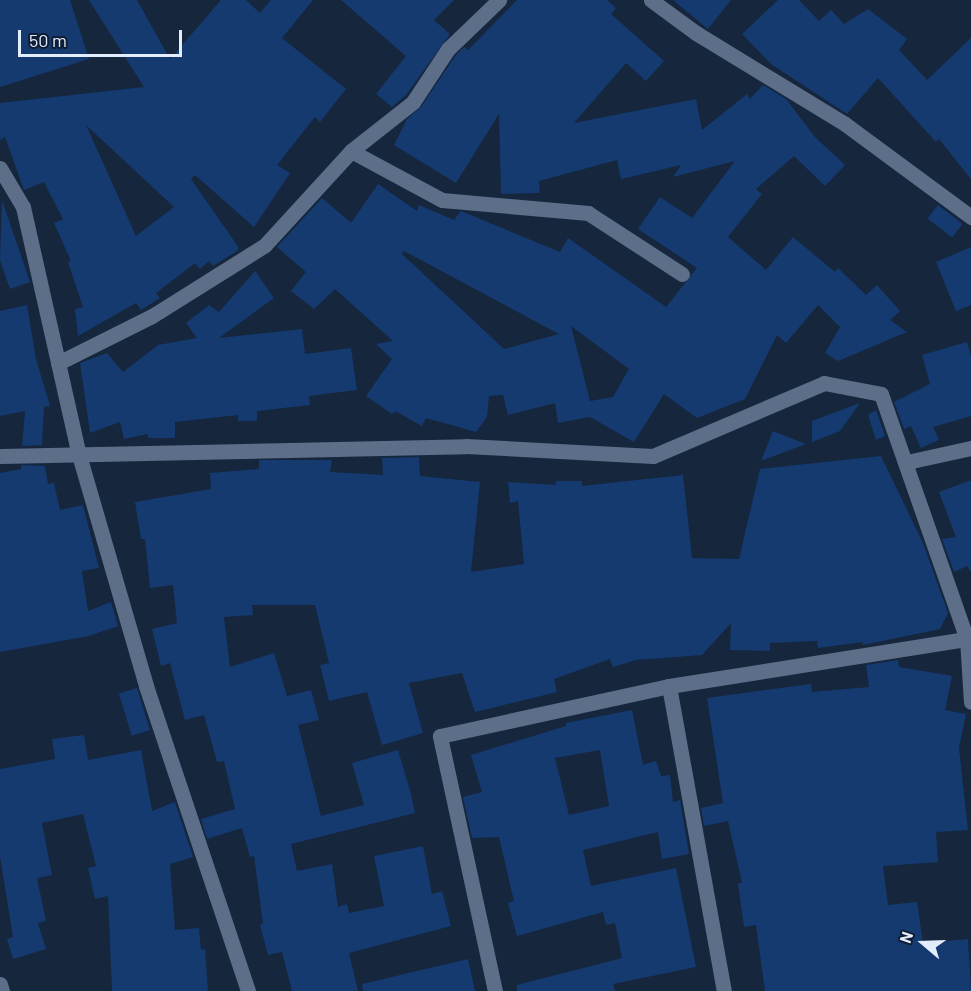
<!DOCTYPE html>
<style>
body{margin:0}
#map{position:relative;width:971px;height:991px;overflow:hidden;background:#16263d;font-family:Barlow,sans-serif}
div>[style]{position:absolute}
.building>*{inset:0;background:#143a70;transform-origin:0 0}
.minor>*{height:15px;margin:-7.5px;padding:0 7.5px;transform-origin:7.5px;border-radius:7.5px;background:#5c6e88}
span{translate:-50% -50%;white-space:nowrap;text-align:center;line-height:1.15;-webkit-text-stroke:6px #0d1c33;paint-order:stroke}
.north{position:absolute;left:893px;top:913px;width:60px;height:60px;-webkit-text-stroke:4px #0d1c33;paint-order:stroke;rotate:289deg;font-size:16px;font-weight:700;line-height:24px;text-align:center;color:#e3edfd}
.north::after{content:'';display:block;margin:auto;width:21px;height:27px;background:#e3edfd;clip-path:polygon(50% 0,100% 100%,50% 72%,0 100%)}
.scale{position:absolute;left:18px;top:30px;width:164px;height:27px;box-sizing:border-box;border:3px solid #e3edfd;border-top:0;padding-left:8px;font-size:18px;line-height:21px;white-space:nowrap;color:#e3edfd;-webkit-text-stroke:4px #0d1c33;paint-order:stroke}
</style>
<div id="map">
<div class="building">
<div style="clip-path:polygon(0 0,70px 0,89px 59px,0 87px)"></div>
<div style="clip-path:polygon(evenodd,89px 0,137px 0,170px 59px,221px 0,246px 0,260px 13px,271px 0,313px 0,282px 38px,346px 89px,320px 122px,315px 117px,277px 165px,290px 173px,254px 227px,195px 175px,191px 179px,239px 248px,237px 251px,213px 266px,209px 261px,200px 269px,195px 263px,156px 293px,160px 298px,141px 310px,136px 303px,78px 336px,75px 309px,83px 307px,68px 262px,71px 261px,54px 223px,63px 219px,44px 182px,24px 190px,5px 137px,0 140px,0 103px,144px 87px,89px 0,86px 125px,174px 207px,136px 236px,86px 125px)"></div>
<div style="clip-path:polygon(341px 0,454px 0,434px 20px,450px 34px,406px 95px,392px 107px,376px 94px,406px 56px)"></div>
<div style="clip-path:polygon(evenodd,517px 0,607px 0,616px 8px,611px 14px,664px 61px,646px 81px,626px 63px,574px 123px,696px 99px,702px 130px,747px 94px,750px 99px,763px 85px,786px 99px,815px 137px,845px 165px,825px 186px,794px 156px,756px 189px,762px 194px,728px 237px,766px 270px,793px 237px,835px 272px,838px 268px,866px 295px,877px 285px,900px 311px,890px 320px,907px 332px,838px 361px,825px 353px,840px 327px,818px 305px,786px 343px,777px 335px,745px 399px,697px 418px,664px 394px,634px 442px,590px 417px,558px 423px,555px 403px,508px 415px,503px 395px,489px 396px,487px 417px,476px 432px,426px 418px,422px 426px,395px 411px,392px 414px,366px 396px,392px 359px,376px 344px,393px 341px,335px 289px,314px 309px,291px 291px,306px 272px,277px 247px,322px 198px,351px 223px,378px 184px,417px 211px,419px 205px,454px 220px,461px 211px,560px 252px,568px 238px,666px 307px,697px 268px,638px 229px,660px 197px,692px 218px,735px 161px,673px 177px,681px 165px,621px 179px,617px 160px,539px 181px,540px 193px,501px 194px,499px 114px,456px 183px,394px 145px,407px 119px,421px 107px,456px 55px,464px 47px,468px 50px,517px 0,404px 251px,559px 334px,504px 349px,402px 254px,404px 251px,517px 0,571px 326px,629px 369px,613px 397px,590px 401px,571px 326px)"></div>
<div style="clip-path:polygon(673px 0,731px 0,708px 29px)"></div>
<div style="clip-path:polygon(778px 0,799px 0,819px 21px,831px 10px,844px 24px,868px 9px,907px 39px,899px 50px,927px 80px,971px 38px,971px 179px,939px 139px,936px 142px,878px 78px,847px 114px,771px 64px,742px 34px)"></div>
<div style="clip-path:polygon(2px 200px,30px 282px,10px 289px,0 260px)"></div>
<div style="left:938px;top:205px;width:31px;height:17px;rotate:38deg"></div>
<div style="clip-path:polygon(971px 247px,971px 305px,956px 311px,936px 262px)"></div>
<div style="clip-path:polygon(255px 271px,274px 298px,219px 338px,302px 329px,305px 354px,351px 348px,357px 390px,309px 396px,310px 405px,257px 411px,257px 421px,238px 421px,238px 415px,175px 422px,175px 438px,148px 438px,148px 434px,124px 439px,120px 422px,90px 433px,80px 363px,107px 353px,123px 372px,158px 345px,197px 338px,186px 323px,209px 305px,219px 312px)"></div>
<div style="clip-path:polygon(27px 305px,36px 359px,50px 406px,44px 407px,42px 445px,22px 446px,25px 411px,0 416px,0 311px)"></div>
<div style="clip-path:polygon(967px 342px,971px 356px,971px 416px,933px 427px,939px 440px,921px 448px,911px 426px,904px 429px,894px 402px,930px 384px,922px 355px)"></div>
<div style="clip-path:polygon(860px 403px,840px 431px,812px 442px,812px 421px)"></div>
<div style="clip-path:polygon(876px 410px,885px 436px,876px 440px,868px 415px)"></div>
<div style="clip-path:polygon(773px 431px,806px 444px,761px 461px)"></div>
<div style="clip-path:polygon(881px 456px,923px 543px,948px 613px,940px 629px,863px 645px,863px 642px,818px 648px,817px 641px,770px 643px,770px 651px,730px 650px,731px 623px,702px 655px,636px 660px,613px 667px,610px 659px,554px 679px,557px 692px,475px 712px,462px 673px,409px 683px,423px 733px,382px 745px,367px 692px,329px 701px,320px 665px,329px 663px,315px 605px,252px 605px,253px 615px,224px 617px,230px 667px,274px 653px,287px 696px,311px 690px,319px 720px,298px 725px,321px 816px,364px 805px,352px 763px,398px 750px,411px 794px,415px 813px,291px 844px,297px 871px,332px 864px,338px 907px,347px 904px,349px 913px,384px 906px,374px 856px,423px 846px,432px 894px,442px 891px,451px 926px,349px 953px,358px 991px,292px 991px,282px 952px,268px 955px,260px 925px,263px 924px,254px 856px,250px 857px,242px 828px,207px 839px,201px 819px,235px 809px,224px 761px,217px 762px,204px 715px,185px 720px,170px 663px,161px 666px,152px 629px,177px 623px,173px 585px,150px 588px,145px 539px,141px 539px,135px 502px,211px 489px,210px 473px,259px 469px,259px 460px,332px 460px,330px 472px,383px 475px,382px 458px,419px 457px,420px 476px,480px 482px,471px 572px,524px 564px,518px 501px,510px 503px,508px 482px,556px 485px,556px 481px,582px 481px,582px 486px,683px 475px,692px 558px,739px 559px,760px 469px)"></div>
<div style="clip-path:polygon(21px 465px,45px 466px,48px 484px,54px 483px,60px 510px,83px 505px,99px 568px,82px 571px,88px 611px,111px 602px,118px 626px,89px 636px,0 652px,0 473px,21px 469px)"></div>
<div style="clip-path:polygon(971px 480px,971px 572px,967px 566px,954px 572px,942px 539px,956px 537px,939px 492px)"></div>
<div style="clip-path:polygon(898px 660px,899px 667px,952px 676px,945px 710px,966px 714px,959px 748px,968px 830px,936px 832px,938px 862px,883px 866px,888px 905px,917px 902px,923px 943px,968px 939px,971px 991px,765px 991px,756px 925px,744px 927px,738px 883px,742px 883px,728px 821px,704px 826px,701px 808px,723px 803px,707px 698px,811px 684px,812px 692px,869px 687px,866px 665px)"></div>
<div style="left:137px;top:688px;width:44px;height:19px;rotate:73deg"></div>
<div style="clip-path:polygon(evenodd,632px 710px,643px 765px,656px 761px,661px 776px,670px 775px,673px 802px,680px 800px,689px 854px,662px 859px,658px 832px,583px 850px,591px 886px,676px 868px,696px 967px,613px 984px,615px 991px,517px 991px,517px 985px,622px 958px,615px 923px,606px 925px,603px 912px,517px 936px,508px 903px,514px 901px,499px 837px,472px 838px,463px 797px,482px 792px,471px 755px,566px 726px,566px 723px,632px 710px,600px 750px,609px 806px,569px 815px,555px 758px,600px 750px)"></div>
<div style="clip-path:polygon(84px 735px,88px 760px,141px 750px,152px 811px,175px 802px,193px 857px,170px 864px,175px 930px,199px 928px,201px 950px,205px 949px,208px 991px,112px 991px,108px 896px,95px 899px,88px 868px,96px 866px,83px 814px,42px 823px,52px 875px,37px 878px,46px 921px,38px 923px,46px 949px,13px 959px,7px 939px,13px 937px,0 857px,0 769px,55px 759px,52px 739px)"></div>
<div style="clip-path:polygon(468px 959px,475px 991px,363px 991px,362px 984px)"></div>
</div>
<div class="minor">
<div style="left:651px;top:0;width:56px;rotate:36.3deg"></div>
<div style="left:696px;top:33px;width:175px;rotate:31.4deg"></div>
<div style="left:845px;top:124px;width:157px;rotate:36.4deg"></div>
<div style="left:351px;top:151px;width:79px;rotate:-38.3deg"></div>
<div style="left:413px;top:102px;width:64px;rotate:-56.6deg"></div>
<div style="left:448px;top:49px;width:71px;rotate:-43.9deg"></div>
<div style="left:0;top:168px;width:45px;rotate:59.5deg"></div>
<div style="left:23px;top:207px;width:254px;rotate:77.3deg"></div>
<div style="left:79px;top:455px;width:241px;rotate:73.8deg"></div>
<div style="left:146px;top:686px;width:322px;rotate:71.5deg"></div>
<div style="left:58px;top:363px;width:105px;rotate:-26.6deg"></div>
<div style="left:152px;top:316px;width:133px;rotate:-32.1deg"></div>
<div style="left:265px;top:245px;width:127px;rotate:-47.5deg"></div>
<div style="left:351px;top:151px;width:103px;rotate:28.3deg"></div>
<div style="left:442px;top:200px;width:147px;rotate:5.1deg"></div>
<div style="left:588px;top:213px;width:112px;rotate:33deg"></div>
<div style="left:0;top:456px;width:466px;rotate:-1.2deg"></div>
<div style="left:466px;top:446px;width:187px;rotate:3.1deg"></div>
<div style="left:653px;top:456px;width:186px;rotate:-23.1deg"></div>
<div style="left:824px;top:383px;width:58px;rotate:10.9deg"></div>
<div style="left:881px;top:394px;width:260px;rotate:70.7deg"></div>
<div style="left:967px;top:639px;width:63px;rotate:86.4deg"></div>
<div style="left:907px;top:462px;width:66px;rotate:-12.3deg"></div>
<div style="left:669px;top:686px;width:310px;rotate:79.8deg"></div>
<div style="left:0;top:984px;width:7px;rotate:74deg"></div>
<div style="left:495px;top:991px;width:261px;rotate:-102.2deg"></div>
<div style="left:440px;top:736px;width:234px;rotate:-12.3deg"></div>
<div style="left:669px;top:686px;width:302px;rotate:-9deg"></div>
<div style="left:967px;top:639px;width:5px;rotate:37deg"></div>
</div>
<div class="north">N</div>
<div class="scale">50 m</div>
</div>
